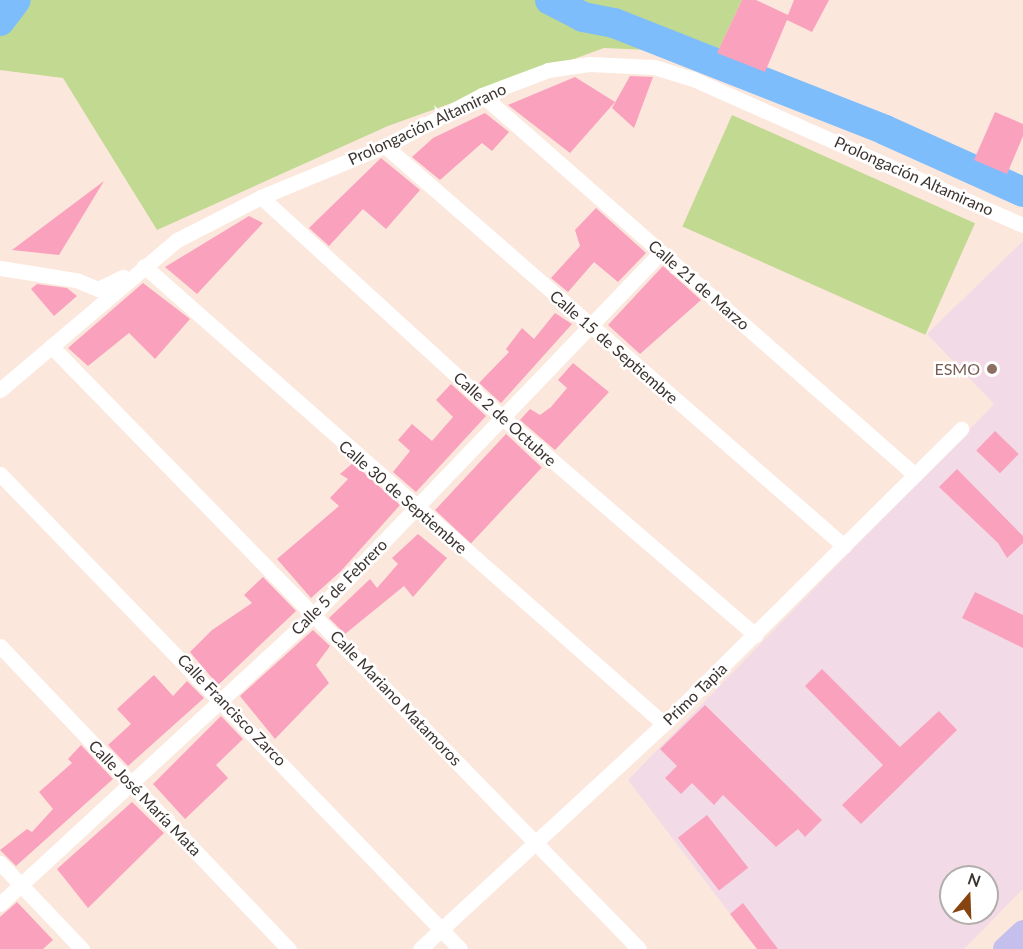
<!DOCTYPE html>
<meta charset="utf-8">
<style>
body{margin:0}
#map{position:relative;width:1023px;height:949px;overflow:hidden;background:#fce7dd;font-family:Lato,sans-serif}
div>[style]{position:absolute}
.education>*{inset:0;background:#f2dbe6}
.green>*{inset:0;background:#c2d991;transform-origin:0 0}
.river>*{height:30px;margin:-15px;padding:0 15px;transform-origin:15px;border-radius:15px;background:#7dbdfb}
.building>*{inset:0;background:#faa1be;transform-origin:0 0}
.street>*{height:15px;margin:-7.5px;padding:0 7.5px;transform-origin:7.5px;border-radius:7.5px;background:#fff}
.primary>*{height:24px;margin:-12px;padding:0 12px;transform-origin:12px;border-radius:12px;background:#c4bfec}
.dots>*{width:16px;height:16px;translate:-50% -50%;box-sizing:border-box;border:3px solid #fff;border-radius:50%}
span{translate:-50% -50%;white-space:nowrap;text-align:center;line-height:1.15;-webkit-text-stroke:5px #fff;paint-order:stroke}
.street-label{font-size:16px;color:#3c3430}
.education-label{font-size:16px;color:#785e54}
.right{translate:-100% -50%;text-align:right}
.north{position:absolute;left:939px;top:865px;width:60px;height:60px;box-sizing:border-box;background:#fff;border:2px solid #b1aeac;border-radius:50%;rotate:19deg;font-size:16px;font-weight:700;line-height:24px;text-align:center;color:#3c3430}
.north::after{content:'';display:block;margin:auto;width:21px;height:27px;background:#86450f;clip-path:polygon(50% 0,100% 100%,50% 72%,0 100%)}
</style>
<div id="map">
<div class="education">
<div style="clip-path:polygon(evenodd,1023px 241px,1023px 889px,964px 949px,757px 949px,628px 780px,994px 404px,927px 334px,1023px 241px,951px 877px,987px 877px,987px 913px,951px 913px,951px 877px)"></div>
</div>
<div class="green">
<div style="clip-path:polygon(0 0,742px 0,717px 53px,604px 48px,388px 126px,157px 230px,63px 78px,0 70px)"></div>
<div style="left:732px;top:115px;width:266px;height:122px;rotate:24deg"></div>
</div>
<div class="river">
<div style="left:550px;top:0;width:37px;rotate:27deg"></div>
<div style="left:583px;top:17px;width:32px;rotate:11deg"></div>
<div style="left:614px;top:23px;width:291px;rotate:21.5deg"></div>
<div style="left:885px;top:130px;width:151px;rotate:24.2deg"></div>
<div style="left:0;top:21px;width:26px;rotate:-53deg"></div>
</div>
<div class="building">
<div style="clip-path:polygon(742px 0,756px 0,788px 15px,794px 0,829px 0,812px 32px,787px 20px,765px 72px,717px 53px)"></div>
<div style="clip-path:polygon(630px 76px,653px 77px,634px 128px,612px 108px)"></div>
<div style="clip-path:polygon(575px 77px,615px 102px,570px 153px,508px 105px)"></div>
<div style="clip-path:polygon(995px 112px,1023px 124px,1023px 136px,1007px 174px,974px 160px)"></div>
<div style="clip-path:polygon(485px 113px,509px 132px,492px 151px,482px 143px,440px 180px,412px 157px,433px 138px)"></div>
<div style="clip-path:polygon(381px 158px,420px 190px,386px 229px,363px 209px,329px 246px,309px 228px)"></div>
<div style="clip-path:polygon(104px 181px,59px 255px,12px 250px)"></div>
<div style="clip-path:polygon(596px 208px,646px 253px,618px 282px,594px 262px,568px 292px,551px 278px,580px 246px,575px 230px)"></div>
<div style="clip-path:polygon(249px 216px,263px 223px,197px 294px,165px 267px)"></div>
<div style="clip-path:polygon(663px 266px,701px 300px,640px 354px,608px 325px)"></div>
<div style="clip-path:polygon(143px 283px,190px 319px,155px 359px,129px 333px,88px 366px,68px 348px)"></div>
<div style="clip-path:polygon(37px 284px,67px 288px,77px 296px,54px 316px,31px 289px)"></div>
<div style="clip-path:polygon(555px 313px,572px 324px,501px 403px,479px 383px,509px 352px,506px 349px,522px 328px,534px 339px)"></div>
<div style="clip-path:polygon(573px 363px,609px 392px,555px 450px,520px 420px,530px 409px,540px 415px,551px 407px,567px 388px,558px 380px)"></div>
<div style="clip-path:polygon(451px 384px,486px 416px,416px 492px,393px 472px,410px 451px,398px 440px,412px 424px,432px 441px,453px 417px,436px 400px)"></div>
<div style="left:995px;top:431px;width:33px;height:27px;rotate:44deg"></div>
<div style="left:506px;top:434px;width:49px;height:104px;rotate:43deg"></div>
<div style="clip-path:polygon(353px 463px,400px 505px,341px 571px,311px 598px,277px 559px,339px 506px,330px 498px,348px 479px,340px 474px)"></div>
<div style="clip-path:polygon(957px 469px,1023px 536px,1023px 543px,1007px 558px,998px 543px,939px 487px)"></div>
<div style="clip-path:polygon(418px 534px,447px 558px,413px 597px,404px 586px,345px 634px,329px 618px,370px 579px,377px 588px,398px 564px,392px 558px)"></div>
<div style="clip-path:polygon(263px 577px,296px 611px,218px 685px,190px 652px,212px 630px,252px 603px,244px 595px)"></div>
<div style="clip-path:polygon(975px 592px,1023px 615px,1023px 648px,962px 618px)"></div>
<div style="clip-path:polygon(313px 630px,330px 646px,316px 665px,329px 683px,275px 739px,240px 696px)"></div>
<div style="clip-path:polygon(822px 669px,900px 747px,939px 711px,957px 730px,861px 824px,842px 805px,883px 765px,805px 686px)"></div>
<div style="clip-path:polygon(154px 675px,173px 696px,187px 681px,204px 698px,128px 766px,108px 745px,131px 724px,117px 709px)"></div>
<div style="clip-path:polygon(705px 705px,822px 820px,805px 837px,798px 829px,776px 847px,723px 795px,714px 805px,692px 783px,681px 794px,665px 778px,677px 766px,660px 749px)"></div>
<div style="clip-path:polygon(221px 716px,243px 739px,216px 765px,228px 778px,185px 819px,153px 784px)"></div>
<div style="clip-path:polygon(81px 745px,113px 779px,16px 866px,0 850px,27px 829px,32px 832px,53px 809px,39px 792px,72px 763px,68px 759px)"></div>
<div style="clip-path:polygon(132px 802px,164px 833px,88px 908px,57px 869px)"></div>
<div style="left:707px;top:815px;width:67px;height:37px;rotate:52deg"></div>
<div style="clip-path:polygon(17px 902px,53px 940px,43px 949px,0 949px,0 917px)"></div>
<div style="clip-path:polygon(743px 903px,778px 949px,757px 949px,730px 914px)"></div>
</div>
<div class="street">
<div style="left:482px;top:95px;width:576px;rotate:41.27deg"></div>
<div style="left:385px;top:146px;width:609px;rotate:41.07deg"></div>
<div style="left:261px;top:197px;width:328px;rotate:42.4deg"></div>
<div style="left:503px;top:418px;width:333px;rotate:40.7deg"></div>
<div style="left:144px;top:266px;width:693px;rotate:41.37deg"></div>
<div style="left:0;top:268px;width:77px;rotate:9deg"></div>
<div style="left:76px;top:280px;width:24px;rotate:22deg"></div>
<div style="left:98px;top:289px;width:28px;rotate:-26deg"></div>
<div style="left:51px;top:346px;width:842px;rotate:45.72deg"></div>
<div style="left:0;top:390px;width:232px;rotate:-40.3deg"></div>
<div style="left:177px;top:240px;width:94px;rotate:-27.1deg"></div>
<div style="left:261px;top:197px;width:134px;rotate:-22.4deg"></div>
<div style="left:385px;top:146px;width:110px;rotate:-27.7deg"></div>
<div style="left:482px;top:95px;width:71px;rotate:-20.7deg"></div>
<div style="left:548px;top:70px;width:41px;rotate:-8.3deg"></div>
<div style="left:589px;top:64px;width:65px;rotate:2.6deg"></div>
<div style="left:654px;top:67px;width:41px;rotate:17.1deg"></div>
<div style="left:693px;top:79px;width:361px;rotate:23.9deg"></div>
<div style="left:0;top:474px;width:661px;rotate:45.92deg"></div>
<div style="left:0;top:646px;width:419px;rotate:46.4deg"></div>
<div style="left:0;top:863px;width:119px;rotate:46.4deg"></div>
<div style="left:0;top:904px;width:427px;rotate:-42.7deg"></div>
<div style="left:314px;top:614px;width:501px;rotate:-46.21deg"></div>
<div style="left:420px;top:949px;width:332px;rotate:-42.7deg"></div>
<div style="left:664px;top:724px;width:419px;rotate:-44.8deg"></div>
</div>
<div class="primary">
<div style="left:1005px;top:949px;width:25px;rotate:-43deg"></div>
</div>
<div class="dots">
<div style="left:992px;top:369px;background:#8d6e63"></div>
</div>
<div class="street-label">
<span style="left:427px;top:124px;rotate:-25deg">Prolongación Altamirano</span>
<span style="left:914px;top:176px;rotate:24deg">Prolongación Altamirano</span>
<span style="left:699px;top:285px;rotate:41deg">Calle 21 de Marzo</span>
<span style="left:614px;top:347px;rotate:41deg">Calle 15 de Septiembre</span>
<span style="left:505px;top:419px;rotate:42deg">Calle 2 de Octubre</span>
<span style="left:403px;top:497px;rotate:41deg">Calle 30 de Septiembre</span>
<span style="left:339px;top:587px;rotate:-45deg">Calle 5 de Febrero</span>
<span style="left:695px;top:694px;rotate:-44deg">Primo Tapia</span>
<span style="left:396px;top:698px;rotate:46deg">Calle Mariano Matamoros</span>
<span style="left:232px;top:710px;rotate:46deg">Calle Francisco Zarco</span>
<span style="left:145px;top:798px;rotate:46deg">Calle José María Mata</span>
</div>
<div class="education-label">
<span class="right" style="left:980px;top:369px">ESMO</span>
</div>
<div class="north">N</div>
</div>
